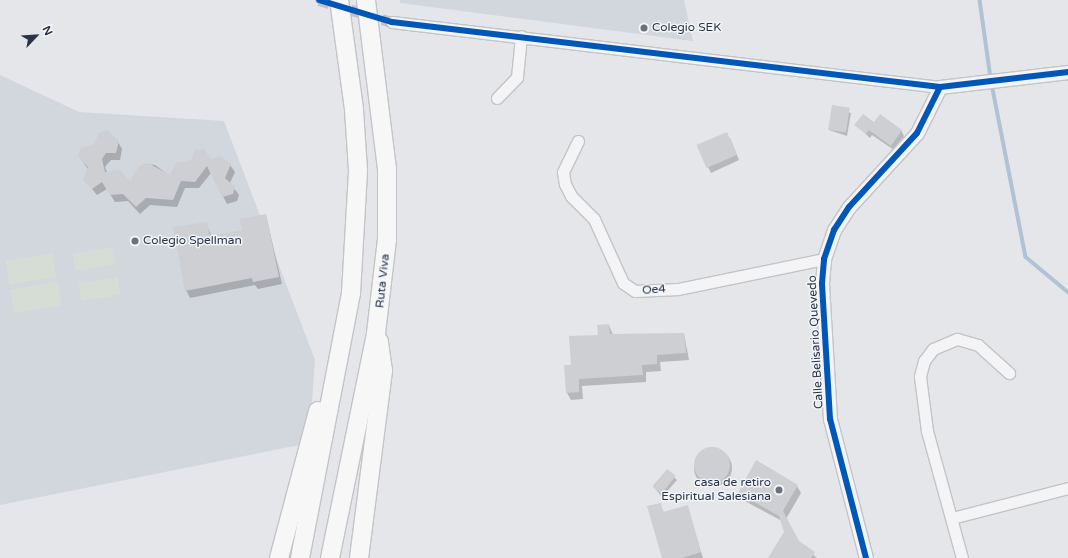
<!DOCTYPE html>
<style>
body{margin:0}
#map{position:relative;width:1068px;height:558px;overflow:hidden;background:#e4e6e9;font-family:"Varela Round",sans-serif}
div>[style]{position:absolute}
.built>*{inset:0;background:#d2d6dd}
.green>*{inset:0;background:#d5ddd4;transform-origin:0 0}
.shadow>*{inset:0;background:#0003}
.round{border-radius:50%}
.stream>*{height:3.5px;margin:-1.75px;padding:0 1.75px;transform-origin:1.75px;border-radius:1.75px;background:#b2c2d5}
.building>*{inset:0;background:#cdcfd2;transform-origin:0 0}
.minor-tunnel>*{height:11px;margin-top:-5.5px;transform-origin:0;background:repeating-linear-gradient(90deg,#bfc2c8 0 11px,transparent 0 16.5px)}
.roads{filter:drop-shadow(1px 0 #c2c4c7) drop-shadow(-1px 0 #c2c4c7) drop-shadow(0 1px #c2c4c7) drop-shadow(0 -1px #c2c4c7)}
.minor>*{height:11px;margin:-5.5px;padding:0 5.5px;transform-origin:5.5px;border-radius:5.5px;background:#f4f4f6}
.tertiary>*{height:13px;margin:-6.5px;padding:0 6.5px;transform-origin:6.5px;border-radius:6.5px;background:#f4f4f6}
.trunk>*{height:18px;margin:-9px;padding:0 9px;transform-origin:9px;border-radius:9px;background:#f7f7f8}
.cycleway>*{height:6px;margin:-3px;padding:0 3px;transform-origin:3px;border-radius:3px;background:#0057b8}
.dots>*{width:11px;height:11px;translate:-50% -50%;box-sizing:border-box;border:2px solid #f2f5f9;border-radius:50%}
span{translate:-50% -50%;white-space:nowrap;text-align:center;line-height:1.15;-webkit-text-stroke:3px #f2f5f9;paint-order:stroke}
.poi-label{font-size:12px;color:#293345}
.left{translate:0 -50%;text-align:left}
.right{translate:-100% -50%;text-align:right}
.street-label{font-size:12px;color:#293345}
.north{position:absolute;left:16px;top:16px;width:40px;height:40px;-webkit-text-stroke:3px #f2f5f9;paint-order:stroke;rotate:65deg;font-size:11px;font-weight:700;line-height:16px;text-align:center;color:#293345}
.north::after{content:'';display:block;margin:auto;width:14px;height:18px;background:#293345;clip-path:polygon(50% 0,100% 100%,50% 72%,0 100%)}
</style>
<div id="map">
<div class="built">
<div style="clip-path:polygon(400px 0,684px 0,693px 41px,400px 3px)"></div>
<div style="clip-path:polygon(0 75px,79px 112px,224px 121px,315px 360px,309px 443px,0 505px)"></div>
</div>
<div class="green">
<div style="left:112px;top:247px;width:17px;height:40px;rotate:80deg"></div>
<div style="left:53px;top:253px;width:24px;height:48px;rotate:81deg"></div>
<div style="left:118px;top:277px;width:18px;height:40px;rotate:81deg"></div>
<div style="left:58px;top:282px;width:24px;height:48px;rotate:81deg"></div>
</div>
<div class="shadow">
<div style="clip-path:polygon(833px 107px,851px 113px,847px 136px,829px 130px)"></div>
<div style="clip-path:polygon(856px 125px,901px 130px,904px 136px,894px 150px,872px 135px,870px 138px)"></div>
<div style="clip-path:polygon(730px 138px,739px 160px,711px 173px,708px 167px)"></div>
<div style="clip-path:polygon(118px 142px,122px 149px,120px 160px,111px 160px,105px 167px,107px 172px,130px 183px,144px 164px,155px 165px,170px 176px,210px 161px,230px 165px,235px 172px,230px 183px,239px 195px,237px 201px,227px 204px,211px 173px,199px 188px,185px 188px,177px 207px,150px 205px,140px 214px,128px 201px,115px 202px,107px 189px,97px 195px,84px 179px,88px 169px,79px 156px)"></div>
<div style="clip-path:polygon(266px 215px,282px 284px,258px 289px,255px 285px,190px 298px,186px 290px,206px 223px,212px 237px,243px 231px)"></div>
<div style="clip-path:polygon(609px 325px,613px 335px,684px 334px,689px 360px,660px 362px,661px 371px,646px 372px,646px 382px,582px 386px,583px 399px,571px 400px,567px 393px,572px 366px)"></div>
<div class="round" style="left:694px;top:449px;width:38px;height:38px"></div>
<div style="clip-path:polygon(667px 470px,677px 480px,662px 497px,653px 486px)"></div>
<div style="clip-path:polygon(797px 486px,801px 493px,786px 519px,799px 542px,817px 558px,770px 558px,785px 532px,782px 521px,743px 500px,739px 493px)"></div>
<div style="clip-path:polygon(660px 504px,664px 513px,687px 506px,703px 558px,663px 558px)"></div>
</div>
<div class="stream">
<div style="left:980px;top:0;width:79px;rotate:82deg"></div>
<div style="left:992px;top:84px;width:176px;rotate:78.9deg"></div>
<div style="left:1026px;top:257px;width:55px;rotate:39.8deg"></div>
</div>
<div class="building">
<div style="left:832px;top:105px;width:18px;height:25px;rotate:9deg"></div>
<div style="clip-path:polygon(863px 114px,874px 122px,880px 114px,902px 130px,891px 146px,869px 130px,866px 134px,854px 125px)"></div>
<div style="clip-path:polygon(107px 130px,119px 141px,116px 153px,106px 153px,102px 159px,105px 172px,120px 170px,130px 181px,139px 166px,148px 163px,170px 175px,176px 163px,191px 160px,195px 150px,204px 149px,211px 159px,220px 156px,231px 164px,225px 178px,235px 187px,233px 194px,222px 197px,207px 166px,195px 182px,181px 181px,173px 200px,146px 198px,136px 207px,123px 194px,110px 195px,102px 182px,92px 189px,83px 180px,88px 167px,78px 156px,81px 148px,94px 144px,99px 133px)"></div>
<div style="left:727px;top:132px;width:25px;height:33px;rotate:67deg"></div>
<div style="clip-path:polygon(266px 214px,279px 277px,253px 282px,252px 278px,185px 291px,173px 227px,207px 222px,210px 236px,242px 230px,240px 219px)"></div>
<div style="clip-path:polygon(609px 324px,610px 334px,684px 333px,686px 353px,657px 355px,657px 364px,642px 365px,643px 375px,579px 379px,579px 392px,566px 393px,564px 365px,571px 365px,569px 336px,598px 335px,597px 325px)"></div>
<div class="round" style="left:694px;top:447px;width:36px;height:36px"></div>
<div style="clip-path:polygon(756px 460px,798px 485px,783px 511px,799px 541px,815px 552px,811px 558px,768px 558px,784px 532px,779px 516px,738px 493px)"></div>
<div style="left:667px;top:469px;width:11px;height:23px;rotate:38deg"></div>
<div style="clip-path:polygon(661px 503px,663px 512px,688px 505px,701px 552px,682px 558px,662px 558px,647px 506px)"></div>
</div>
<div class="minor-tunnel">
<div style="left:319px;top:0;width:76px;rotate:16.8deg"></div>
</div>
<div class="roads">
<div class="minor">
<div style="left:392px;top:22px;width:552px;rotate:6.76deg"></div>
<div style="left:497px;top:98px;width:29px;rotate:-46deg"></div>
<div style="left:517px;top:77px;width:41px;rotate:-84.4deg"></div>
<div style="left:578px;top:141px;width:34px;rotate:116deg"></div>
<div style="left:563px;top:172px;width:12px;rotate:81deg"></div>
<div style="left:565px;top:184px;width:13px;rotate:63deg"></div>
<div style="left:571px;top:196px;width:33px;rotate:45deg"></div>
<div style="left:594px;top:219px;width:70px;rotate:65.6deg"></div>
<div style="left:623px;top:283px;width:14px;rotate:34deg"></div>
<div style="left:635px;top:291px;width:43px;rotate:-2.7deg"></div>
<div style="left:678px;top:289px;width:149px;rotate:-11.6deg"></div>
<div style="left:952px;top:518px;width:120px;rotate:-14.5deg"></div>
<div style="left:962px;top:558px;width:132px;rotate:-105.4deg"></div>
<div style="left:927px;top:431px;width:55px;rotate:-97.3deg"></div>
<div style="left:920px;top:376px;width:16px;rotate:-75deg"></div>
<div style="left:924px;top:361px;width:15px;rotate:-53deg"></div>
<div style="left:933px;top:349px;width:26px;rotate:-23deg"></div>
<div style="left:957px;top:339px;width:22px;rotate:16deg"></div>
<div style="left:978px;top:345px;width:42px;rotate:42.1deg"></div>
</div>
<div class="tertiary">
<div style="left:866px;top:558px;width:144px;rotate:-104.5deg"></div>
<div style="left:830px;top:419px;width:136px;rotate:-93.4deg"></div>
<div style="left:822px;top:283px;width:24px;rotate:-85deg"></div>
<div style="left:824px;top:259px;width:31px;rotate:-71deg"></div>
<div style="left:834px;top:230px;width:27px;rotate:-57deg"></div>
<div style="left:849px;top:207px;width:100px;rotate:-47.4deg"></div>
<div style="left:917px;top:133px;width:51px;rotate:-63.4deg"></div>
<div style="left:940px;top:87px;width:129px;rotate:-6.7deg"></div>
</div>
<div class="trunk">
<div style="left:279px;top:558px;width:152px;rotate:-75.1deg"></div>
<div style="left:300px;top:558px;width:270px;rotate:-79.1deg"></div>
<div style="left:351px;top:293px;width:123px;rotate:-86.7deg"></div>
<div style="left:358px;top:170px;width:61px;rotate:-93.8deg"></div>
<div style="left:354px;top:109px;width:110px;rotate:-97.8deg"></div>
<div style="left:330px;top:558px;width:230px;rotate:-78.4deg"></div>
<div style="left:376px;top:333px;width:94px;rotate:-83.3deg"></div>
<div style="left:387px;top:240px;width:71px;rotate:-90deg"></div>
<div style="left:387px;top:169px;width:170px;rotate:-97.1deg"></div>
<div style="left:359px;top:558px;width:189px;rotate:-82.7deg"></div>
<div style="left:383px;top:371px;width:30px;rotate:-98deg"></div>
</div>
</div>
<div class="cycleway">
<div style="left:319px;top:0;width:76px;rotate:16.8deg"></div>
<div style="left:392px;top:22px;width:552px;rotate:6.76deg"></div>
<div style="left:940px;top:87px;width:129px;rotate:-6.7deg"></div>
<div style="left:866px;top:558px;width:144px;rotate:-104.5deg"></div>
<div style="left:830px;top:419px;width:136px;rotate:-93.4deg"></div>
<div style="left:822px;top:283px;width:24px;rotate:-85deg"></div>
<div style="left:824px;top:259px;width:31px;rotate:-71deg"></div>
<div style="left:834px;top:230px;width:27px;rotate:-57deg"></div>
<div style="left:849px;top:207px;width:100px;rotate:-47.4deg"></div>
<div style="left:917px;top:133px;width:51px;rotate:-63.4deg"></div>
</div>
<div class="dots">
<div style="left:644px;top:28px;background:#6a727e"></div>
<div style="left:135px;top:241px;background:#6a727e"></div>
<div style="left:779px;top:490px;background:#6a727e"></div>
</div>
<div class="poi-label">
<span class="left" style="left:652px;top:28px">Colegio SEK</span>
<span class="left" style="left:143px;top:241px">Colegio Spellman</span>
<span class="right" style="left:771px;top:490px">casa de retiro<br>Espiritual Salesiana</span>
</div>
<div class="street-label">
<span style="left:383px;top:281px;rotate:-84deg">Ruta Viva</span>
<span style="left:654px;top:290px;rotate:-4deg">Oe4</span>
<span style="left:816px;top:342px;rotate:-93deg">Calle Belisario Quevedo</span>
</div>
<div class="north">N</div>
</div>
